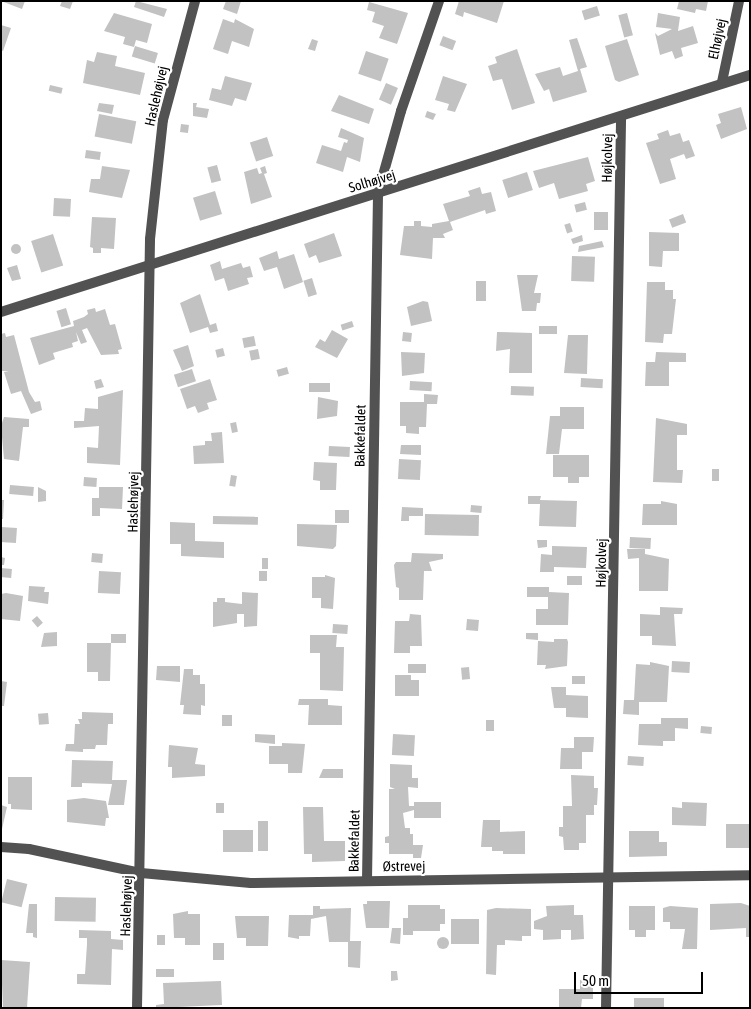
<!DOCTYPE html>
<meta charset="utf-8">
<style>
body{margin:0}
#map{position:relative;width:751px;height:1009px;overflow:hidden;background:#fff;font-family:"Asap Condensed",sans-serif}
div>[style]{position:absolute}
.building>*{inset:0;background:#c2c2c2;transform-origin:0 0}
.round{border-radius:50%}
.minor>*{height:10px;margin:-5px;padding:0 5px;transform-origin:5px;border-radius:5px;background:#525252}
span{translate:-50% -50%;white-space:nowrap;text-align:center;line-height:1.15;-webkit-text-stroke:4.5px #fff;paint-order:stroke}
.street-label{font-size:14px;color:#000}
.frame{position:absolute;inset:0;border:2px solid #000;pointer-events:none}
.scale{position:absolute;left:574px;top:972px;width:129px;height:22px;box-sizing:border-box;border:2px solid #000;border-top:0;padding-left:6px;font-size:15px;line-height:18px;white-space:nowrap;color:#000;-webkit-text-stroke:4px #fff;paint-order:stroke}
</style>
<div id="map">
<div class="building">
<div style="clip-path:polygon(1px 1px,25px 1px,22px 9px)"></div>
<div style="clip-path:polygon(62px 1px,73px 1px,70px 9px,60px 6px)"></div>
<div style="clip-path:polygon(136px 1px,167px 9px,164px 17px,134px 7px)"></div>
<div style="clip-path:polygon(226px 1px,241px 1px,237px 14px,223px 9px)"></div>
<div style="clip-path:polygon(459px 1px,504px 1px,497px 23px,464px 12px,463px 17px,455px 14px)"></div>
<div style="clip-path:polygon(679px 1px,708px 1px,706px 11px,696px 9px,695px 13px,677px 9px)"></div>
<div style="clip-path:polygon(369px 2px,408px 13px,397px 44px,379px 38px,384px 26px,372px 22px,375px 12px,367px 10px)"></div>
<div style="left:597px;top:6px;width:10px;height:16px;rotate:73deg"></div>
<div style="clip-path:polygon(114px 13px,152px 24px,147px 43px,136px 40px,134px 47px,123px 44px,125px 37px,104px 31px)"></div>
<div style="left:627px;top:13px;width:23px;height:9px;rotate:75deg"></div>
<div style="clip-path:polygon(658px 13px,680px 17px,678px 31px,693px 26px,698px 43px,681px 48px,683px 56px,675px 59px,672px 51px,660px 55px,655px 33px,658px 36px,672px 29px,656px 27px)"></div>
<div style="clip-path:polygon(223px 19px,234px 23px,235px 19px,254px 29px,249px 47px,232px 41px,228px 54px,213px 49px)"></div>
<div style="clip-path:polygon(1px 25px,11px 28px,3px 51px,1px 50px)"></div>
<div style="left:443px;top:36px;width:14px;height:10px;rotate:21deg"></div>
<div style="clip-path:polygon(577px 38px,587px 67px,580px 69px,587px 92px,553px 102px,549px 89px,544px 91px,535px 74px,560px 67px,563px 76px,578px 71px,569px 40px)"></div>
<div style="clip-path:polygon(312px 39px,318px 41px,315px 51px,308px 49px)"></div>
<div style="clip-path:polygon(627px 39px,639px 75px,619px 82px,615px 80px,605px 46px)"></div>
<div style="left:135px;top:46px;width:24px;height:11px;rotate:17deg"></div>
<div style="clip-path:polygon(517px 49px,535px 103px,512px 110px,502px 79px,493px 81px,488px 66px,497px 63px,495px 57px)"></div>
<div style="left:366px;top:51px;width:24px;height:24px;rotate:19deg"></div>
<div style="clip-path:polygon(97px 52px,117px 56px,115px 66px,145px 73px,140px 95px,83px 83px,87px 60px,94px 62px)"></div>
<div style="clip-path:polygon(225px 76px,252px 83px,246px 101px,235px 98px,232px 106px,209px 100px,212px 88px,221px 90px)"></div>
<div style="clip-path:polygon(443px 76px,467px 84px,455px 112px,447px 110px,449px 104px,435px 100px)"></div>
<div style="left:386px;top:83px;width:13px;height:18px;rotate:23deg"></div>
<div style="left:50px;top:85px;width:13px;height:6px;rotate:13deg"></div>
<div style="clip-path:polygon(339px 95px,374px 109px,369px 124px,331px 111px)"></div>
<div style="clip-path:polygon(99px 103px,114px 105px,112px 114px,97px 111px)"></div>
<div style="clip-path:polygon(193px 103px,197px 103px,196px 107px,209px 109px,207px 118px,193px 116px)"></div>
<div style="clip-path:polygon(741px 107px,747px 129px,721px 139px,716px 125px,721px 123px,718px 114px)"></div>
<div style="clip-path:polygon(427px 111px,436px 114px,433px 120px,425px 117px)"></div>
<div style="left:99px;top:114px;width:38px;height:23px;rotate:11deg"></div>
<div style="left:181px;top:124px;width:8px;height:8px;rotate:7deg"></div>
<div style="clip-path:polygon(341px 128px,364px 138px,360px 162px,347px 157px,343px 172px,316px 163px,322px 145px,341px 151px,344px 142px,347px 143px,348px 140px,338px 137px)"></div>
<div style="clip-path:polygon(668px 130px,670px 136px,680px 133px,683px 142px,689px 140px,695px 156px,686px 159px,684px 154px,670px 159px,676px 179px,660px 184px,646px 143px,659px 139px,657px 134px)"></div>
<div style="left:267px;top:137px;width:20px;height:18px;rotate:72deg"></div>
<div style="left:86px;top:150px;width:15px;height:8px;rotate:8deg"></div>
<div style="clip-path:polygon(588px 157px,595px 181px,586px 184px,588px 191px,559px 199px,554px 183px,539px 188px,533px 171px)"></div>
<div style="left:217px;top:165px;width:16px;height:10px;rotate:75deg"></div>
<div style="clip-path:polygon(102px 166px,130px 170px,122px 198px,89px 192px,91px 179px,100px 179px)"></div>
<div style="clip-path:polygon(265px 166px,267px 173px,264px 174px,272px 197px,251px 204px,244px 172px,257px 168px,259px 174px,262px 173px,260px 168px)"></div>
<div style="left:527px;top:172px;width:19px;height:26px;rotate:72deg"></div>
<div style="clip-path:polygon(480px 187px,482px 194px,491px 192px,496px 211px,486px 214px,485px 210px,450px 222px,453px 230px,443px 234px,445px 238px,433px 238px,432px 259px,400px 255px,404px 226px,414px 226px,414px 221px,421px 221px,421px 226px,432px 227px,432px 224px,449px 221px,443px 204px,470px 196px,468px 191px)"></div>
<div style="left:215px;top:191px;width:24px;height:23px;rotate:73deg"></div>
<div style="left:54px;top:198px;width:17px;height:18px;rotate:3deg"></div>
<div style="left:585px;top:202px;width:8px;height:11px;rotate:76deg"></div>
<div style="left:594px;top:212px;width:14px;height:18px"></div>
<div style="left:683px;top:214px;width:9px;height:15px;rotate:69deg"></div>
<div style="clip-path:polygon(92px 217px,116px 218px,114px 249px,101px 248px,101px 253px,93px 253px,93px 248px,90px 247px)"></div>
<div style="left:570px;top:223px;width:9px;height:6px;rotate:72deg"></div>
<div style="clip-path:polygon(649px 232px,679px 233px,679px 251px,663px 251px,662px 267px,649px 266px)"></div>
<div style="clip-path:polygon(334px 233px,342px 256px,319px 263px,316px 255px,309px 258px,304px 244px)"></div>
<div style="left:53px;top:234px;width:33px;height:23px;rotate:72deg"></div>
<div style="clip-path:polygon(582px 235px,583px 241px,573px 244px,571px 239px)"></div>
<div style="clip-path:polygon(602px 241px,604px 247px,578px 252px,579px 246px)"></div>
<div class="round" style="left:11px;top:244px;width:10px;height:10px"></div>
<div style="clip-path:polygon(277px 251px,279px 259px,294px 254px,303px 282px,284px 289px,277px 267px,264px 271px,259px 258px)"></div>
<div style="left:572px;top:256px;width:23px;height:25px;rotate:2deg"></div>
<div style="clip-path:polygon(220px 261px,222px 269px,241px 263px,243px 268px,250px 266px,253px 277px,247px 278px,249px 284px,228px 291px,224px 278px,215px 281px,210px 265px)"></div>
<div style="clip-path:polygon(17px 265px,21px 279px,12px 281px,7px 268px)"></div>
<div style="clip-path:polygon(517px 275px,538px 275px,534px 293px,541px 293px,540px 303px,537px 303px,536px 311px,522px 311px)"></div>
<div style="left:312px;top:278px;width:17px;height:9px;rotate:73deg"></div>
<div style="left:476px;top:281px;width:10px;height:20px"></div>
<div style="clip-path:polygon(647px 282px,665px 282px,665px 290px,673px 290px,673px 299px,676px 299px,672px 334px,664px 334px,663px 343px,645px 342px)"></div>
<div style="clip-path:polygon(200px 294px,210px 325px,216px 323px,218px 331px,210px 333px,208px 327px,190px 333px,180px 303px)"></div>
<div style="clip-path:polygon(423px 301px,428px 302px,432px 321px,411px 326px,407px 307px)"></div>
<div style="left:66px;top:308px;width:17px;height:10px;rotate:73deg"></div>
<div style="clip-path:polygon(95px 308px,96px 312px,105px 309px,110px 325px,115px 324px,122px 349px,118px 350px,119px 354px,101px 355px,87px 328px,82px 330px,87px 342px,81px 344px,76px 332px,78px 341px,72px 343px,73px 347px,53px 353px,55px 359px,39px 365px,30px 338px,74px 326px,73px 321px,84px 317px,88px 314px,87px 310px)"></div>
<div style="left:352px;top:321px;width:6px;height:12px;rotate:72deg"></div>
<div style="left:539px;top:326px;width:18px;height:8px"></div>
<div style="clip-path:polygon(332px 330px,348px 339px,337px 358px,315px 347px,320px 339px,325px 342px)"></div>
<div style="left:403px;top:332px;width:9px;height:9px;rotate:6deg"></div>
<div style="clip-path:polygon(497px 332px,532px 333px,532px 373px,509px 373px,510px 349px,496px 351px)"></div>
<div style="clip-path:polygon(5px 333px,6px 337px,14px 335px,29px 392px,35px 402px,40px 401px,42px 410px,31px 414px,21px 391px,11px 394px,4px 372px,9px 371px,1px 371px,1px 334px)"></div>
<div style="clip-path:polygon(568px 335px,588px 335px,587px 374px,564px 373px)"></div>
<div style="left:254px;top:336px;width:10px;height:12px;rotate:79deg"></div>
<div style="clip-path:polygon(188px 345px,194px 366px,182px 371px,173px 350px)"></div>
<div style="left:223px;top:348px;width:8px;height:8px;rotate:76deg"></div>
<div style="left:258px;top:349px;width:10px;height:9px;rotate:79deg"></div>
<div style="clip-path:polygon(401px 352px,425px 353px,424px 373px,402px 376px)"></div>
<div style="clip-path:polygon(656px 352px,686px 353px,686px 362px,669px 362px,669px 386px,645px 386px,646px 362px,655px 362px)"></div>
<div style="left:287px;top:367px;width:7px;height:11px;rotate:74deg"></div>
<div style="left:192px;top:369px;width:13px;height:19px;rotate:72deg"></div>
<div style="left:581px;top:378px;width:22px;height:9px;rotate:3deg"></div>
<div style="clip-path:polygon(101px 379px,104px 387px,96px 389px,94px 381px)"></div>
<div style="clip-path:polygon(210px 379px,217px 400px,207px 403px,209px 409px,198px 413px,195px 406px,187px 409px,180px 389px)"></div>
<div style="left:410px;top:381px;width:22px;height:9px;rotate:3deg"></div>
<div style="left:309px;top:383px;width:21px;height:9px"></div>
<div style="left:511px;top:386px;width:23px;height:9px;rotate:2deg"></div>
<div style="clip-path:polygon(123px 390px,120px 465px,87px 463px,87px 447px,98px 448px,99px 426px,74px 428px,74px 421px,84px 421px,85px 408px,98px 409px,98px 397px)"></div>
<div style="clip-path:polygon(424px 394px,438px 395px,437px 404px,427px 404px,426px 427px,419px 427px,419px 434px,406px 433px,406px 426px,400px 426px,400px 402px,424px 402px)"></div>
<div style="clip-path:polygon(318px 397px,338px 401px,337px 416px,317px 419px)"></div>
<div style="clip-path:polygon(560px 407px,584px 407px,584px 429px,562px 429px,559px 454px,546px 454px,550px 416px,560px 416px)"></div>
<div style="clip-path:polygon(4px 417px,29px 419px,29px 427px,23px 427px,19px 461px,4px 459px,1px 426px)"></div>
<div style="clip-path:polygon(656px 418px,687px 424px,687px 435px,677px 435px,677px 470px,683px 470px,682px 483px,653px 482px)"></div>
<div style="left:236px;top:422px;width:10px;height:6px;rotate:79deg"></div>
<div style="clip-path:polygon(222px 432px,224px 463px,194px 464px,193px 446px,205px 445px,205px 441px,212px 441px,211px 433px)"></div>
<div style="clip-path:polygon(401px 445px,421px 445px,421px 455px,400px 454px)"></div>
<div style="left:329px;top:446px;width:21px;height:10px;rotate:3deg"></div>
<div style="clip-path:polygon(553px 455px,589px 455px,589px 477px,579px 477px,579px 483px,568px 483px,568px 477px,553px 477px)"></div>
<div style="left:399px;top:459px;width:22px;height:20px;rotate:3deg"></div>
<div style="clip-path:polygon(314px 462px,337px 463px,336px 490px,320px 490px,320px 481px,313px 480px)"></div>
<div style="left:712px;top:469px;width:7px;height:12px"></div>
<div style="left:231px;top:475px;width:6px;height:11px;rotate:9deg"></div>
<div style="left:84px;top:477px;width:13px;height:9px;rotate:4deg"></div>
<div style="left:10px;top:485px;width:24px;height:9px;rotate:5deg"></div>
<div style="clip-path:polygon(38px 487px,46px 491px,46px 501px,38px 502px)"></div>
<div style="clip-path:polygon(99px 487px,123px 487px,122px 509px,100px 508px,100px 516px,92px 516px,92px 498px,99px 498px)"></div>
<div style="clip-path:polygon(528px 496px,541px 496px,540px 500px,577px 501px,576px 527px,539px 526px,540px 504px,528px 504px)"></div>
<div style="clip-path:polygon(1px 500px,4px 500px,3px 519px,1px 519px)"></div>
<div style="clip-path:polygon(661px 501px,677px 504px,677px 525px,642px 525px,643px 504px,661px 504px)"></div>
<div style="left:471px;top:505px;width:11px;height:7px;rotate:5deg"></div>
<div style="clip-path:polygon(402px 507px,423px 508px,423px 516px,409px 516px,409px 521px,401px 521px)"></div>
<div style="left:335px;top:510px;width:14px;height:13px"></div>
<div style="left:425px;top:514px;width:54px;height:21px;rotate:1deg"></div>
<div style="left:213px;top:516px;width:45px;height:8px;rotate:1deg"></div>
<div style="clip-path:polygon(170px 522px,195px 523px,195px 541px,224px 542px,224px 558px,181px 556px,181px 544px,170px 544px)"></div>
<div style="clip-path:polygon(297px 524px,337px 525px,336px 546px,333px 549px,297px 546px)"></div>
<div style="left:1px;top:527px;width:16px;height:15px;rotate:4deg"></div>
<div style="left:630px;top:537px;width:21px;height:11px;rotate:3deg"></div>
<div style="clip-path:polygon(537px 540px,547px 540px,547px 547px,538px 548px)"></div>
<div style="clip-path:polygon(552px 546px,587px 547px,586px 568px,554px 567px,554px 572px,540px 572px,541px 554px,552px 555px)"></div>
<div style="clip-path:polygon(627px 549px,645px 549px,645px 554px,669px 559px,668px 591px,639px 591px,639px 558px,628px 559px)"></div>
<div style="left:92px;top:553px;width:11px;height:9px;rotate:5deg"></div>
<div style="clip-path:polygon(412px 553px,443px 554px,443px 559px,429px 562px,432px 571px,424px 571px,423px 600px,399px 600px,399px 588px,396px 587px,394px 565px,396px 562px,411px 562px)"></div>
<div style="clip-path:polygon(1px 557px,5px 558px,4px 565px,1px 565px)"></div>
<div style="left:262px;top:558px;width:6px;height:11px"></div>
<div style="left:1px;top:568px;width:11px;height:9px;rotate:5deg"></div>
<div style="left:99px;top:571px;width:22px;height:22px;rotate:3deg"></div>
<div style="left:259px;top:571px;width:8px;height:10px"></div>
<div style="clip-path:polygon(325px 575px,335px 578px,333px 609px,321px 608px,321px 598px,312px 598px,312px 577px,325px 577px)"></div>
<div style="left:567px;top:576px;width:15px;height:9px"></div>
<div style="clip-path:polygon(29px 586px,45px 587px,44px 592px,49px 592px,48px 604px,28px 601px)"></div>
<div style="clip-path:polygon(527px 587px,549px 587px,549px 592px,569px 593px,568px 625px,536px 625px,536px 609px,548px 609px,548px 597px,527px 597px)"></div>
<div style="clip-path:polygon(242px 592px,258px 593px,257px 626px,244px 627px,244px 614px,237px 614px,237px 623px,213px 627px,213px 602px,217px 602px,217px 598px,225px 598px,225px 602px,242px 604px)"></div>
<div style="clip-path:polygon(6px 593px,23px 596px,20px 621px,1px 619px,1px 594px)"></div>
<div style="clip-path:polygon(660px 607px,683px 608px,682px 614px,674px 614px,676px 646px,652px 645px,652px 636px,640px 636px,640px 614px,660px 615px)"></div>
<div style="clip-path:polygon(410px 614px,421px 615px,422px 646px,410px 646px,410px 653px,394px 653px,395px 621px,409px 621px)"></div>
<div style="left:37px;top:616px;width:9px;height:7px;rotate:49deg"></div>
<div style="left:467px;top:619px;width:12px;height:11px;rotate:5deg"></div>
<div style="left:333px;top:624px;width:15px;height:9px;rotate:4deg"></div>
<div style="clip-path:polygon(57px 632px,57px 646px,41px 647px,44px 633px)"></div>
<div style="clip-path:polygon(526px 633px,538px 633px,538px 640px,526px 639px)"></div>
<div style="left:111px;top:634px;width:15px;height:9px"></div>
<div style="clip-path:polygon(337px 635px,336px 647px,344px 647px,343px 691px,320px 690px,320px 653px,310px 653px,310px 635px)"></div>
<div style="clip-path:polygon(554px 639px,567px 639px,568px 642px,567px 666px,545px 669px,546px 665px,537px 665px,538px 641px,554px 642px)"></div>
<div style="clip-path:polygon(87px 643px,111px 643px,110px 681px,98px 681px,98px 672px,87px 672px)"></div>
<div style="left:672px;top:661px;width:18px;height:11px;rotate:3deg"></div>
<div style="clip-path:polygon(650px 662px,669px 666px,667px 702px,639px 702px,639px 715px,623px 714px,624px 700px,634px 700px,636px 664px,650px 665px)"></div>
<div style="left:408px;top:664px;width:18px;height:9px"></div>
<div style="clip-path:polygon(157px 666px,180px 666px,180px 682px,156px 680px)"></div>
<div style="left:469px;top:667px;width:12px;height:8px;rotate:85deg"></div>
<div style="clip-path:polygon(184px 669px,193px 669px,193px 675px,200px 675px,200px 684px,205px 684px,205px 706px,201px 705px,201px 715px,183px 714px,184px 705px,180px 705px)"></div>
<div style="clip-path:polygon(395px 675px,411px 675px,411px 680px,419px 680px,419px 696px,395px 696px)"></div>
<div style="left:572px;top:676px;width:13px;height:8px"></div>
<div style="clip-path:polygon(1px 681px,7px 682px,4px 706px,1px 706px)"></div>
<div style="clip-path:polygon(551px 687px,566px 687px,566px 695px,588px 696px,588px 718px,566px 717px,566px 708px,554px 708px)"></div>
<div style="clip-path:polygon(299px 699px,328px 699px,328px 705px,342px 706px,342px 725px,308px 725px,309px 705px,298px 705px)"></div>
<div style="clip-path:polygon(82px 712px,113px 713px,113px 724px,108px 724px,107px 745px,96px 745px,95px 749px,83px 749px,83px 752px,65px 751px,66px 744px,74px 744px,75px 724px,80px 724px,78px 719px,82px 719px)"></div>
<div style="left:48px;top:713px;width:11px;height:10px;rotate:85deg"></div>
<div style="left:222px;top:715px;width:10px;height:11px"></div>
<div style="clip-path:polygon(661px 718px,688px 718px,688px 729px,675px 728px,675px 741px,663px 741px,663px 746px,638px 745px,639px 724px,661px 724px)"></div>
<div style="left:486px;top:720px;width:8px;height:11px"></div>
<div style="left:701px;top:726px;width:11px;height:7px;rotate:5deg"></div>
<div style="clip-path:polygon(255px 734px,275px 735px,275px 744px,255px 742px)"></div>
<div style="left:393px;top:734px;width:22px;height:21px;rotate:3deg"></div>
<div style="clip-path:polygon(574px 737px,594px 737px,593px 752px,582px 752px,582px 769px,560px 769px,561px 748px,574px 748px)"></div>
<div style="clip-path:polygon(282px 743px,305px 744px,302px 773px,288px 773px,288px 764px,269px 764px,269px 746px,282px 746px)"></div>
<div style="clip-path:polygon(169px 745px,198px 748px,195px 764px,205px 765px,205px 776px,172px 778px,172px 767px,168px 767px)"></div>
<div style="left:628px;top:756px;width:16px;height:9px;rotate:4deg"></div>
<div style="clip-path:polygon(72px 760px,113px 761px,112px 780px,127px 780px,124px 805px,108px 805px,112px 784px,82px 783px,82px 787px,71px 787px)"></div>
<div style="clip-path:polygon(390px 764px,412px 765px,412px 778px,418px 778px,418px 788px,408px 787px,409px 806px,414px 806px,414px 802px,441px 802px,441px 818px,414px 818px,414px 810px,403px 813px,405px 828px,410px 828px,410px 834px,413px 834px,413px 845px,423px 845px,421px 858px,413px 858px,413px 854px,389px 854px,389px 843px,385px 843px,385px 837px,389px 836px,389px 789px,395px 789px,390px 787px)"></div>
<div style="clip-path:polygon(323px 769px,343px 769px,343px 778px,319px 778px)"></div>
<div style="clip-path:polygon(571px 775px,594px 776px,594px 788px,598px 788px,597px 805px,594px 805px,594px 815px,586px 815px,586px 843px,579px 843px,579px 850px,564px 850px,563px 837px,559px 836px,559px 827px,563px 827px,563px 806px,572px 806px)"></div>
<div style="clip-path:polygon(8px 777px,32px 777px,32px 810px,11px 809px,11px 804px,8px 804px)"></div>
<div style="clip-path:polygon(84px 798px,106px 801px,109px 818px,106px 818px,105px 826px,67px 822px,67px 800px)"></div>
<div style="clip-path:polygon(682px 802px,707px 803px,706px 826px,672px 825px,672px 807px,682px 808px)"></div>
<div style="left:216px;top:803px;width:8px;height:10px"></div>
<div style="clip-path:polygon(1px 805px,7px 807px,2px 829px,1px 829px)"></div>
<div style="clip-path:polygon(303px 807px,323px 807px,324px 841px,345px 841px,345px 861px,312px 862px,312px 854px,304px 854px)"></div>
<div style="clip-path:polygon(483px 820px,500px 820px,500px 832px,525px 831px,525px 854px,503px 854px,503px 851px,492px 851px,492px 847px,481px 847px)"></div>
<div style="left:258px;top:821px;width:10px;height:30px"></div>
<div style="left:726px;top:824px;width:24px;height:24px"></div>
<div style="left:253px;top:830px;width:22px;height:30px;rotate:90deg"></div>
<div style="clip-path:polygon(629px 831px,659px 831px,659px 842px,667px 842px,667px 856px,629px 857px)"></div>
<div style="left:7px;top:879px;width:21px;height:24px;rotate:14deg"></div>
<div style="left:55px;top:897px;width:41px;height:24px;rotate:1deg"></div>
<div style="clip-path:polygon(367px 901px,390px 901px,389px 928px,366px 928px,363px 904px,367px 904px)"></div>
<div style="clip-path:polygon(741px 903px,750px 906px,749px 937px,746px 937px,746px 928px,710px 930px,710px 904px)"></div>
<div style="clip-path:polygon(29px 904px,37px 904px,37px 938px,33px 937px,33px 933px,26px 933px)"></div>
<div style="clip-path:polygon(408px 905px,440px 905px,440px 909px,445px 909px,445px 924px,440px 924px,440px 931px,413px 931px,413px 935px,403px 935px,403px 918px,408px 918px)"></div>
<div style="clip-path:polygon(574px 905px,574px 915px,583px 915px,584px 939px,571px 940px,571px 930px,561px 930px,561px 939px,543px 940px,543px 930px,534px 929px,534px 921px,547px 916px,546px 906px)"></div>
<div style="clip-path:polygon(313px 906px,320px 906px,320px 909px,351px 908px,350px 941px,361px 941px,360px 968px,348px 967px,348px 942px,329px 942px,326px 916px,311px 919px,310px 936px,299px 936px,299px 939px,288px 937px,289px 915px,313px 915px)"></div>
<div style="clip-path:polygon(629px 906px,655px 906px,655px 930px,646px 930px,646px 937px,635px 937px,635px 930px,629px 930px)"></div>
<div style="clip-path:polygon(670px 906px,698px 908px,697px 949px,682px 949px,685px 929px,670px 929px,670px 922px,663px 922px,663px 908px)"></div>
<div style="clip-path:polygon(496px 908px,531px 909px,531px 936px,522px 936px,522px 941px,505px 940px,505px 945px,497px 945px,496px 975px,486px 974px,487px 910px)"></div>
<div style="clip-path:polygon(188px 911px,188px 914px,200px 914px,200px 945px,185px 945px,185px 938px,174px 938px,173px 914px)"></div>
<div style="clip-path:polygon(235px 916px,269px 916px,268px 946px,246px 946px,246px 938px,237px 938px)"></div>
<div style="left:451px;top:919px;width:28px;height:25px"></div>
<div style="clip-path:polygon(392px 928px,401px 928px,400px 944px,390px 943px)"></div>
<div style="clip-path:polygon(79px 930px,111px 931px,111px 939px,123px 940px,123px 950px,112px 949px,111px 985px,77px 984px,77px 974px,85px 974px,87px 944px,87px 938px,79px 938px)"></div>
<div style="left:157px;top:935px;width:8px;height:10px"></div>
<div class="round" style="left:437px;top:937px;width:12px;height:12px"></div>
<div style="left:213px;top:943px;width:11px;height:17px"></div>
<div style="clip-path:polygon(1px 960px,30px 962px,27px 1008px,3px 1008px)"></div>
<div style="left:156px;top:969px;width:18px;height:8px"></div>
<div style="clip-path:polygon(391px 971px,397px 971px,398px 980px,391px 981px)"></div>
<div style="clip-path:polygon(580px 980px,593px 981px,593px 999px,582px 999px,581px 1008px,559px 1008px,559px 989px,580px 989px)"></div>
<div style="clip-path:polygon(221px 981px,222px 1005px,156px 1008px,156px 1005px,164px 1004px,163px 983px)"></div>
<div style="left:664px;top:998px;width:10px;height:30px;rotate:90deg"></div>
</div>
<div class="minor">
<div style="left:722px;top:82px;width:83px;rotate:-78.1deg"></div>
<div style="left:1px;top:312px;width:786px;rotate:-17.56deg"></div>
<div style="left:1px;top:847px;width:28px;rotate:4deg"></div>
<div style="left:29px;top:849px;width:115px;rotate:12.1deg"></div>
<div style="left:141px;top:873px;width:110px;rotate:5.2deg"></div>
<div style="left:251px;top:883px;width:499px;rotate:-0.9deg"></div>
<div style="left:367px;top:880px;width:687px;rotate:-89.08deg"></div>
<div style="left:378px;top:193px;width:85px;rotate:-74.3deg"></div>
<div style="left:401px;top:111px;width:116px;rotate:-70.9deg"></div>
<div style="left:137px;top:1008px;width:769px;rotate:-89.03deg"></div>
<div style="left:150px;top:239px;width:120px;rotate:-83.8deg"></div>
<div style="left:163px;top:120px;width:123px;rotate:-74.9deg"></div>
<div style="left:606px;top:1008px;width:890px;rotate:-89.03deg"></div>
</div>
<div class="street-label">
<span style="left:717px;top:39px;rotate:-78deg">Elhøjvej</span>
<span style="left:156px;top:96px;rotate:-77deg">Haslehøjvej</span>
<span style="left:607px;top:158px;rotate:-89deg">Højkolvej</span>
<span style="left:372px;top:181px;rotate:-17deg">Solhøjvej</span>
<span style="left:360px;top:436px;rotate:-89deg">Bakkefaldet</span>
<span style="left:133px;top:502px;rotate:-89deg">Haslehøjvej</span>
<span style="left:601px;top:563px;rotate:-89deg">Højkolvej</span>
<span style="left:354px;top:841px;rotate:-89deg">Bakkefaldet</span>
<span style="left:404px;top:866px;rotate:-1deg">Østrevej</span>
<span style="left:126px;top:906px;rotate:-88deg">Haslehøjvej</span>
</div>
<div class="frame"></div>
<div class="scale">50 m</div>
</div>
